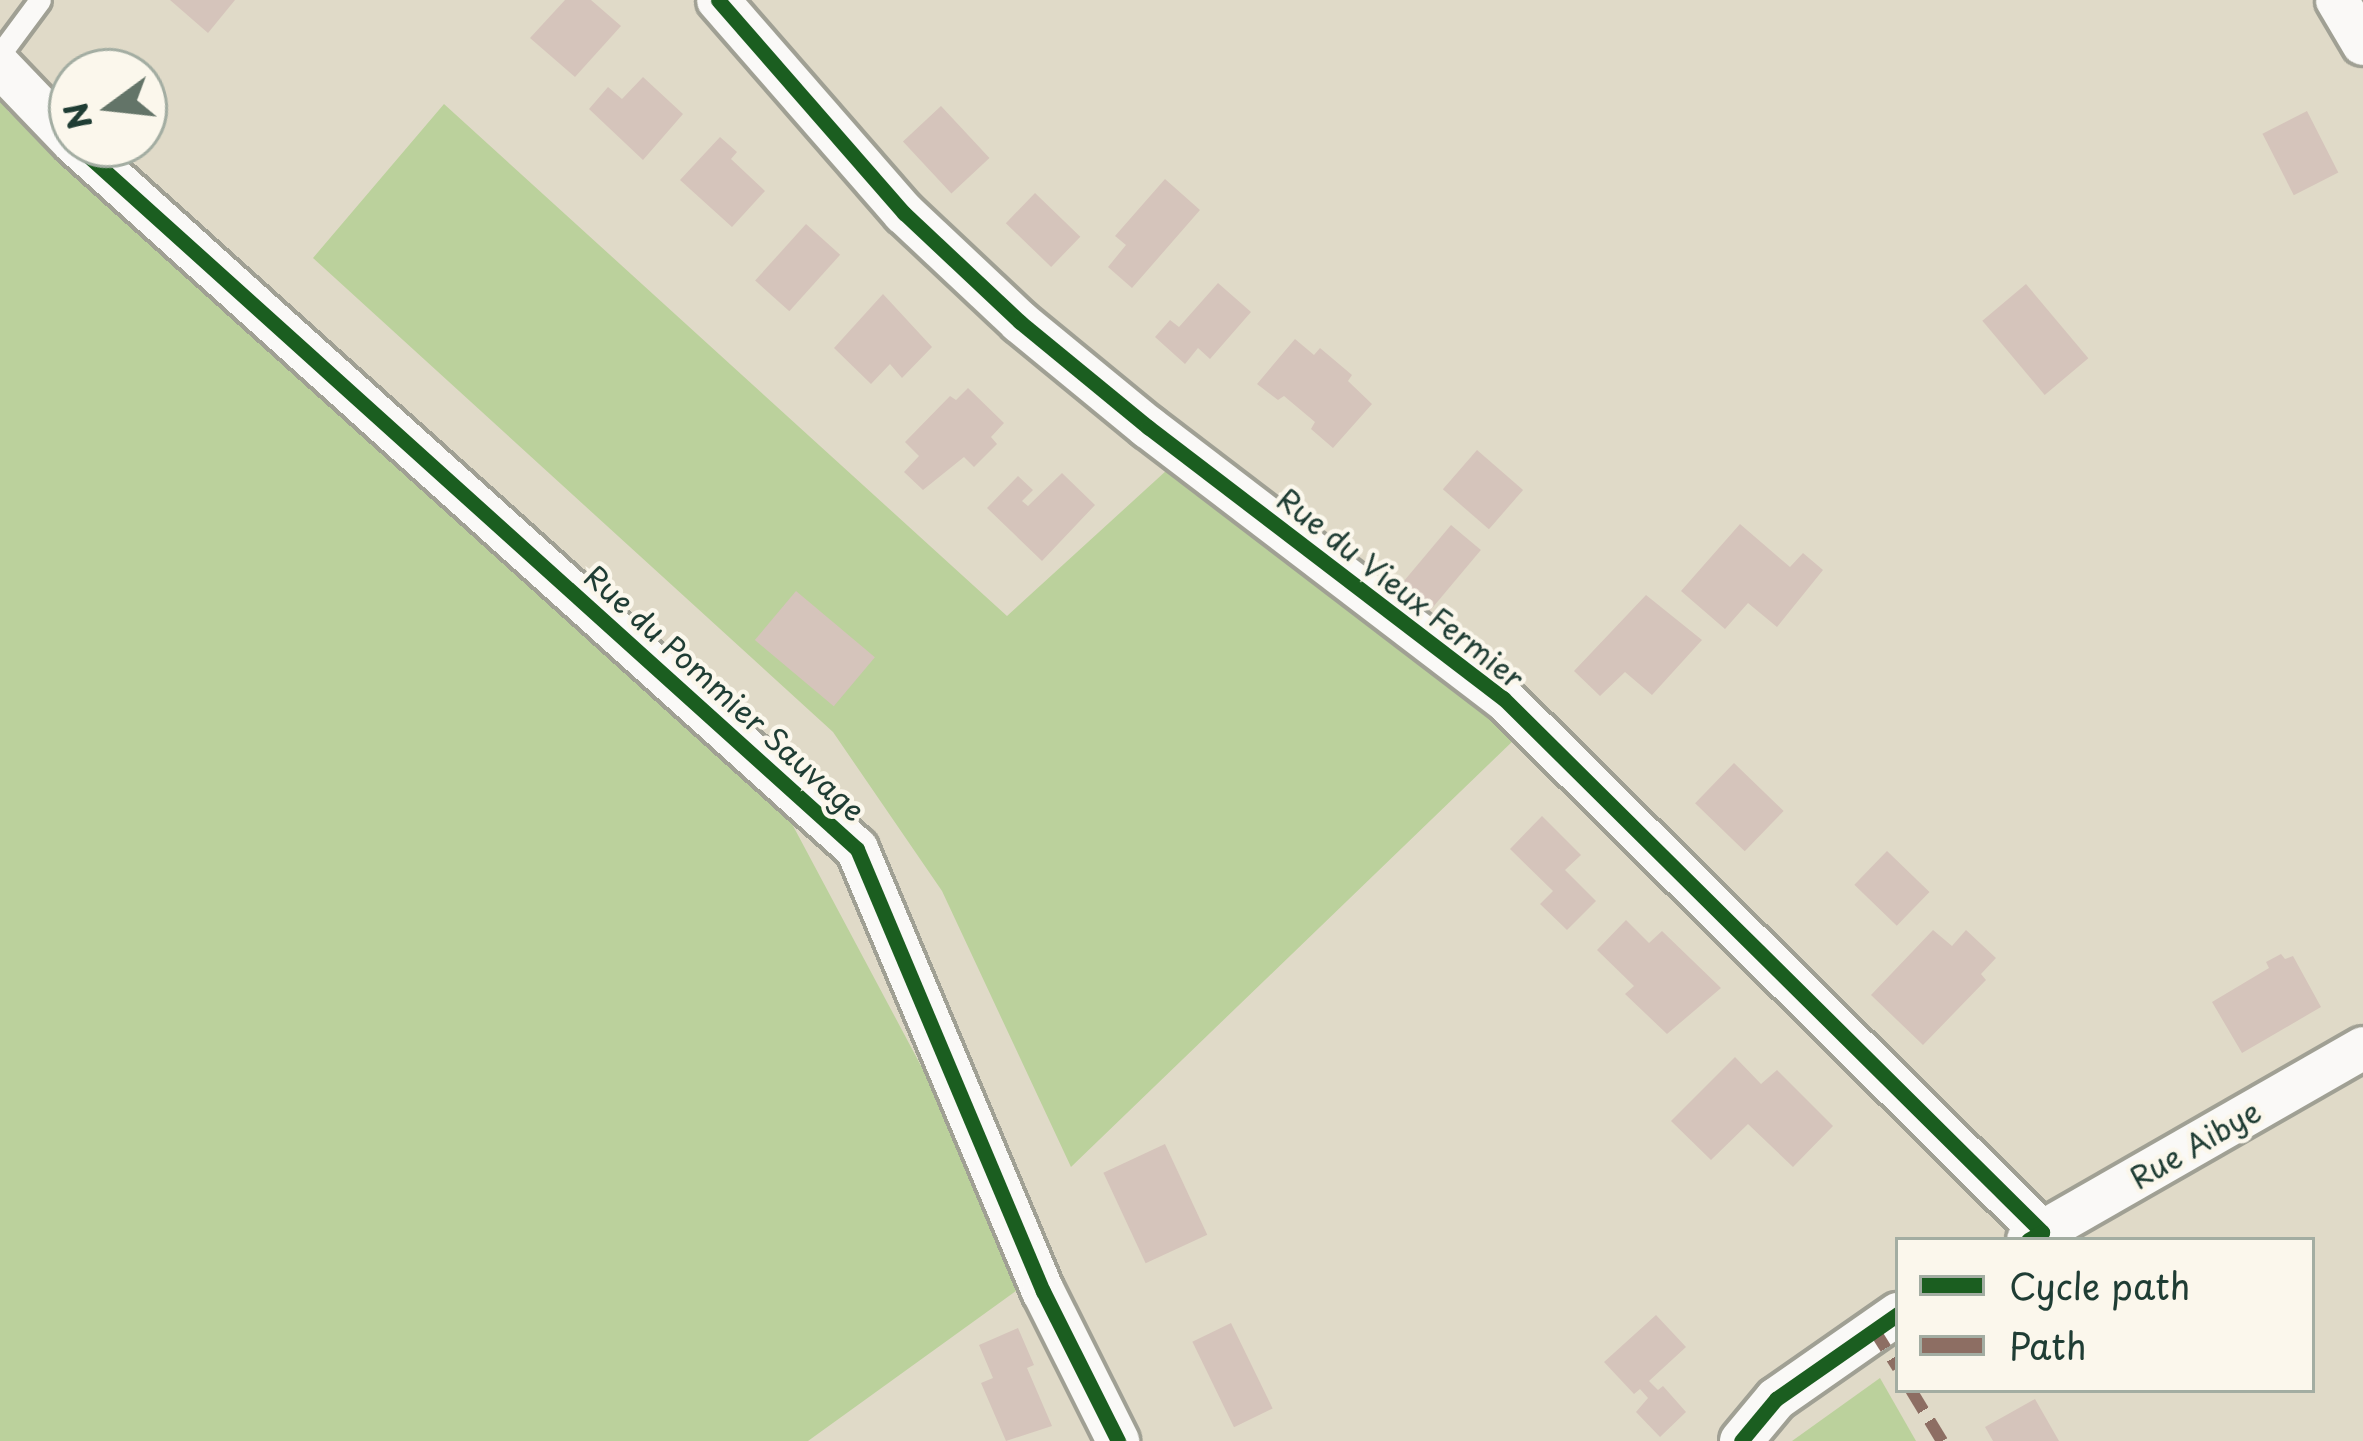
<!DOCTYPE html>
<style>
body{margin:0}
#map{position:relative;width:2363px;height:1441px;overflow:hidden;background:#e0dac8;font-family:"Playpen Sans",sans-serif}
div>[style]{position:absolute}
.green>*{inset:0;background:#bbd19c}
.building>*{inset:0;background:#d5c4bb;transform-origin:0 0}
.roads{filter:drop-shadow(3px 0 #a0a094) drop-shadow(-3px 0 #a0a094) drop-shadow(0 3px #a0a094) drop-shadow(0 -3px #a0a094)}
.service>*{height:21px;margin:-10.5px;padding:0 10.5px;transform-origin:10.5px;border-radius:10.5px;background:#faf9f7}
.minor>*{height:42px;margin:-21px;padding:0 21px;transform-origin:21px;border-radius:21px;background:#faf9f7}
.quiet>*{height:12px;margin-top:-6px;transform-origin:0;background:repeating-linear-gradient(90deg,#8d6e63 0 24px,transparent 0 36px)}
.cycleway>*{height:15px;margin:-7.5px;padding:0 7.5px;transform-origin:7.5px;border-radius:7.5px;background:#1b5e20}
span{translate:-50% -50%;white-space:nowrap;text-align:center;line-height:1.15;-webkit-text-stroke:9px #fbf7ec;paint-order:stroke}
.street-label{font-size:30px;color:#1f3d34}
.legend{position:absolute;left:1895px;top:1237px;width:420px;height:156px;box-sizing:border-box;background:#fbf7ec;border:3px solid #a3ada2;margin:0;padding:15px 21px;list-style:none;font-size:36px;color:#1f3d34}
.legend li{display:flex;align-items:center;gap:24px;height:60px}
.legend b{width:60px;border:3px solid #a3ada2}
.north{position:absolute;left:48px;top:48px;width:120px;height:120px;box-sizing:border-box;background:#fbf7ec;border:3px solid #a3ada2;border-radius:50%;rotate:255deg;font-size:33px;font-weight:700;line-height:48px;text-align:center;color:#1f3d34}
.north::after{content:'';display:block;margin:auto;width:42px;height:54px;background:#637468;clip-path:polygon(50% 0,100% 100%,50% 72%,0 100%)}
</style>
<div id="map">
<div class="green">
<div style="clip-path:polygon(0 87px,8px 111px,775px 792px,1007px 1227px,1020px 1288px,808px 1441px,0 1441px)"></div>
<div style="clip-path:polygon(444px 104px,1007px 616px,1167px 470px,1516px 738px,1071px 1167px,942px 891px,833px 732px,313px 258px)"></div>
<div style="clip-path:polygon(1880px 1378px,1916px 1441px,1792px 1441px)"></div>
</div>
<div class="building">
<div style="clip-path:polygon(170px 0,235px 0,208px 33px)"></div>
<div style="clip-path:polygon(565px 0,591px 0,621px 26px,575px 77px,530px 38px)"></div>
<div style="clip-path:polygon(643px 77px,683px 114px,643px 160px,589px 109px,608px 87px,622px 99px)"></div>
<div style="left:941px;top:106px;width:71px;height:52px;rotate:47deg"></div>
<div style="left:2307px;top:111px;width:69px;height:50px;rotate:63deg"></div>
<div style="clip-path:polygon(720px 137px,737px 152px,731px 159px,765px 191px,732px 227px,680px 180px)"></div>
<div style="clip-path:polygon(1165px 179px,1200px 210px,1132px 288px,1108px 267px,1126px 245px,1115px 236px)"></div>
<div style="left:1035px;top:193px;width:63px;height:42px;rotate:44deg"></div>
<div style="left:806px;top:224px;width:46px;height:76px;rotate:42deg"></div>
<div style="clip-path:polygon(1218px 283px,1251px 312px,1210px 359px,1198px 348px,1185px 364px,1155px 337px,1170px 320px,1179px 327px)"></div>
<div style="left:2026px;top:284px;width:97px;height:57px;rotate:50deg"></div>
<div style="clip-path:polygon(883px 294px,932px 347px,902px 378px,890px 364px,871px 384px,834px 348px)"></div>
<div style="clip-path:polygon(1295px 339px,1314px 355px,1320px 348px,1352px 375px,1348px 381px,1372px 404px,1333px 448px,1311px 429px,1315px 422px,1284px 396px,1278px 400px,1257px 384px)"></div>
<div style="clip-path:polygon(968px 388px,1004px 423px,991px 437px,997px 444px,974px 467px,964px 457px,923px 490px,904px 472px,919px 456px,905px 442px,950px 396px,956px 400px)"></div>
<div style="left:1477px;top:450px;width:61px;height:52px;rotate:41deg"></div>
<div style="clip-path:polygon(1062px 473px,1095px 505px,1042px 561px,987px 508px,1018px 476px,1033px 490px,1022px 501px,1028px 506px)"></div>
<div style="clip-path:polygon(1740px 524px,1790px 567px,1803px 553px,1823px 570px,1777px 627px,1748px 603px,1725px 629px,1681px 591px)"></div>
<div style="left:1451px;top:525px;width:39px;height:94px;rotate:40deg"></div>
<div style="left:796px;top:591px;width:103px;height:64px;rotate:40deg"></div>
<div style="clip-path:polygon(1646px 595px,1702px 640px,1652px 695px,1625px 672px,1600px 696px,1574px 671px)"></div>
<div style="left:1734px;top:763px;width:69px;height:56px;rotate:44deg"></div>
<div style="clip-path:polygon(1542px 816px,1581px 855px,1565px 870px,1596px 901px,1567px 930px,1540px 904px,1553px 891px,1510px 849px)"></div>
<div style="left:1887px;top:851px;width:59px;height:47px;rotate:44deg"></div>
<div style="clip-path:polygon(1626px 920px,1649px 943px,1662px 931px,1721px 988px,1667px 1034px,1625px 994px,1634px 986px,1597px 950px)"></div>
<div style="clip-path:polygon(1933px 930px,1952px 946px,1966px 930px,1996px 958px,1981px 974px,1986px 980px,1923px 1045px,1871px 995px)"></div>
<div style="clip-path:polygon(2281px 954px,2285px 959px,2293px 956px,2321px 1007px,2242px 1053px,2212px 1002px,2269px 968px,2266px 962px)"></div>
<div style="clip-path:polygon(1735px 1057px,1761px 1084px,1777px 1070px,1833px 1126px,1793px 1167px,1748px 1124px,1711px 1160px,1671px 1121px)"></div>
<div style="left:1165px;top:1144px;width:100px;height:68px;rotate:65deg"></div>
<div style="clip-path:polygon(1656px 1315px,1686px 1347px,1649px 1381px,1658px 1390px,1663px 1386px,1686px 1412px,1660px 1437px,1636px 1412px,1648px 1398px,1640px 1389px,1634px 1394px,1604px 1362px)"></div>
<div style="left:1231px;top:1323px;width:95px;height:43px;rotate:64deg"></div>
<div style="clip-path:polygon(1018px 1328px,1034px 1365px,1027px 1368px,1052px 1426px,1006px 1441px,981px 1383px,993px 1378px,979px 1345px)"></div>
<div style="clip-path:polygon(2035px 1399px,2059px 1441px,1993px 1441px,1985px 1427px)"></div>
</div>
<div class="roads">
<div class="service">
<div style="left:0;top:54px;width:67px;rotate:-53.5deg"></div>
</div>
<div class="minor">
<div style="left:718px;top:0;width:283px;rotate:48.9deg"></div>
<div style="left:904px;top:213px;width:159px;rotate:43.2deg"></div>
<div style="left:1020px;top:322px;width:166px;rotate:39.4deg"></div>
<div style="left:1148px;top:427px;width:447px;rotate:37.4deg"></div>
<div style="left:1503px;top:698px;width:759px;rotate:44.73deg"></div>
<div style="left:2337px;top:0;width:51px;rotate:59.4deg"></div>
<div style="left:0;top:66px;width:104px;rotate:46.2deg"></div>
<div style="left:75px;top:144px;width:1053px;rotate:42.04deg"></div>
<div style="left:857px;top:849px;width:480px;rotate:67.2deg"></div>
<div style="left:1043px;top:1291px;width:168px;rotate:63.4deg"></div>
<div style="left:2028px;top:1240px;width:386px;rotate:-29.8deg"></div>
<div style="left:1741px;top:1441px;width:55px;rotate:-50.2deg"></div>
<div style="left:1776px;top:1399px;width:149px;rotate:-34.9deg"></div>
</div>
</div>
<div class="quiet">
<div style="left:1873px;top:1328px;width:47px;rotate:58deg"></div>
<div style="left:1911px;top:1390px;width:60px;rotate:58.7deg"></div>
</div>
<div class="cycleway">
<div style="left:718px;top:0;width:283px;rotate:48.9deg"></div>
<div style="left:904px;top:213px;width:159px;rotate:43.2deg"></div>
<div style="left:1020px;top:322px;width:166px;rotate:39.4deg"></div>
<div style="left:1148px;top:427px;width:447px;rotate:37.4deg"></div>
<div style="left:1503px;top:698px;width:759px;rotate:44.73deg"></div>
<div style="left:2042px;top:1232px;width:16px;rotate:150deg"></div>
<div style="left:75px;top:144px;width:1053px;rotate:42.04deg"></div>
<div style="left:857px;top:849px;width:480px;rotate:67.2deg"></div>
<div style="left:1043px;top:1291px;width:168px;rotate:63.4deg"></div>
<div style="left:1741px;top:1441px;width:55px;rotate:-50.2deg"></div>
<div style="left:1776px;top:1399px;width:149px;rotate:-34.9deg"></div>
</div>
<div class="street-label">
<span style="left:1401px;top:588px;rotate:38deg">Rue du Vieux Fermier</span>
<span style="left:725px;top:693px;rotate:42deg">Rue du Pommier Sauvage</span>
<span style="left:2195px;top:1144px;rotate:-30deg">Rue Aibye</span>
</div>
<ul class="legend">
<li><b style="height:15px;background:#1b5e20"></b>Cycle path</li>
<li><b style="height:15px;background:#8d6e63"></b>Path</li>
</ul>
<div class="north">N</div>
</div>
